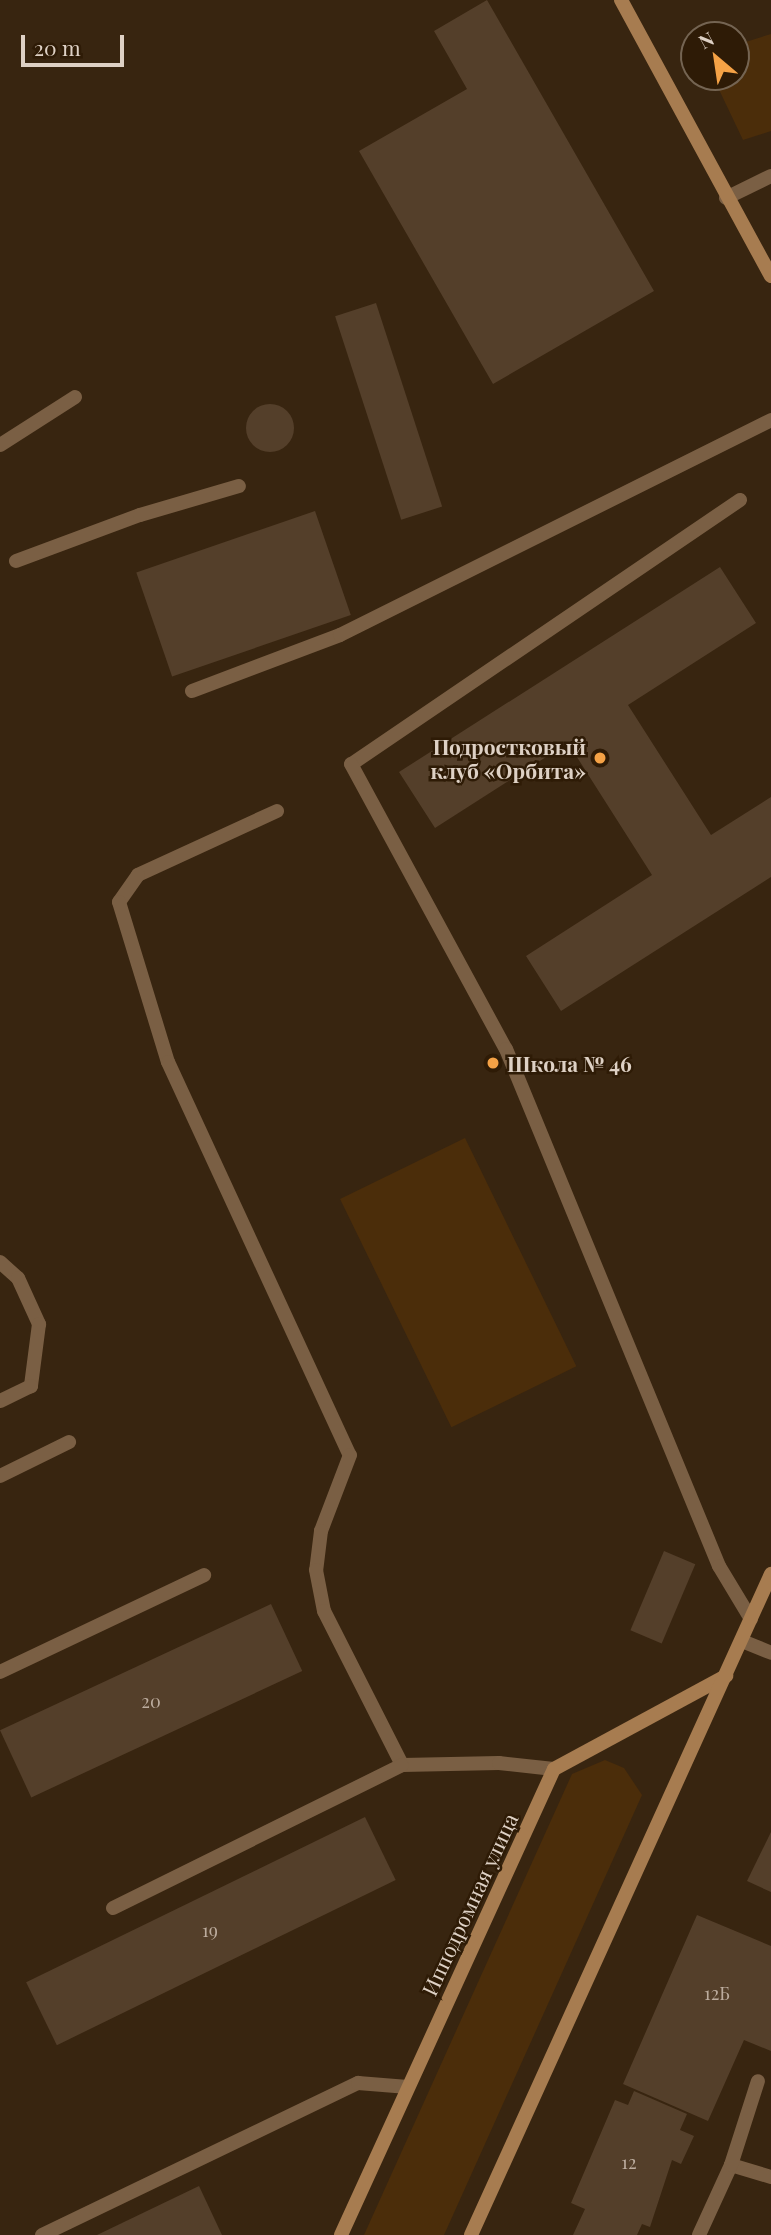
<!DOCTYPE html>
<meta charset="utf-8">
<style>
body{margin:0}
#map{position:relative;width:771px;height:2235px;overflow:hidden;background:#382510;font-family:"Playfair Display",serif}
div>[style]{position:absolute}
.green>*{inset:0;background:#4b2d0a;transform-origin:0 0}
.building>*{inset:0;background:#543f2a;transform-origin:0 0}
.round{border-radius:50%}
.lane>*{height:14px;margin:-7px;padding:0 7px;transform-origin:7px;border-radius:7px;background:#7a5f44}
.secondary>*{height:14px;margin:-7px;padding:0 7px;transform-origin:7px;border-radius:7px;background:#a77c50}
.dots>*{width:19px;height:19px;translate:-50% -50%;box-sizing:border-box;border:4px solid #2e1b06;border-radius:50%}
span{translate:-50% -50%;white-space:nowrap;text-align:center;line-height:1.15;-webkit-text-stroke:5px #2e1b06;paint-order:stroke}
.number-label{font-size:18px;color:#bcac9e}
.number-label span{-webkit-text-stroke-width:0}
.poi-label{font-size:21px;color:#ded1c5;font-weight:700}
.right{translate:-100% -50%;text-align:right}
.left{translate:0 -50%;text-align:left}
.street-label{font-size:21px;color:#ded1c5}
.north{position:absolute;left:680px;top:21px;width:70px;height:70px;box-sizing:border-box;background:#2e1b06;border:2px solid #746452;border-radius:50%;rotate:331deg;font-size:19px;font-weight:700;line-height:28px;text-align:center;color:#ded1c5}
.north::after{content:'';display:block;margin:auto;width:24px;height:32px;background:#f5a246;clip-path:polygon(50% 0,100% 100%,50% 72%,0 100%)}
.scale{position:absolute;left:21px;top:35px;width:103px;height:32px;box-sizing:border-box;border:4px solid #ded1c5;border-top:0;padding-left:9px;font-size:21px;line-height:24px;white-space:nowrap;color:#ded1c5;-webkit-text-stroke:5px #2e1b06;paint-order:stroke}
</style>
<div id="map">
<div class="green">
<div style="clip-path:polygon(771px 34px,771px 131px,743px 140px,713px 77px,736px 77px,736px 45px)"></div>
<div style="left:465px;top:1138px;width:254px;height:139px;rotate:64deg"></div>
<div style="clip-path:polygon(605px 1760px,624px 1768px,642px 1795px,444px 2235px,364px 2235px,572px 1774px)"></div>
</div>
<div class="building">
<div style="clip-path:polygon(487px 0,654px 291px,493px 384px,359px 151px,467px 89px,434px 31px)"></div>
<div style="left:376px;top:303px;width:214px;height:43px;rotate:72deg"></div>
<div class="round" style="left:246px;top:404px;width:48px;height:48px"></div>
<div style="left:315px;top:511px;width:110px;height:189px;rotate:71deg"></div>
<div style="clip-path:polygon(720px 567px,756px 623px,628px 705px,711px 835px,771px 797px,771px 877px,561px 1011px,526px 956px,652px 875px,568px 743px,435px 828px,399px 772px)"></div>
<div style="left:664px;top:1551px;width:34px;height:86px;rotate:23deg"></div>
<div style="left:271px;top:1604px;width:74px;height:299px;rotate:65deg"></div>
<div style="left:365px;top:1817px;width:70px;height:377px;rotate:64deg"></div>
<div style="clip-path:polygon(771px 1832px,771px 1892px,747px 1881px)"></div>
<div style="clip-path:polygon(697px 1915px,771px 1946px,771px 2051px,744px 2040px,708px 2121px,623px 2084px)"></div>
<div style="clip-path:polygon(634px 2091px,687px 2114px,680px 2130px,694px 2136px,681px 2164px,672px 2160px,650px 2227px,642px 2224px,637px 2235px,573px 2235px,585px 2209px,571px 2203px,615px 2100px,628px 2105px)"></div>
<div style="clip-path:polygon(199px 2186px,222px 2235px,97px 2235px)"></div>
</div>
<div class="lane">
<div style="left:726px;top:198px;width:50px;rotate:-26.1deg"></div>
<div style="left:0;top:445px;width:89px;rotate:-32.6deg"></div>
<div style="left:740px;top:500px;width:470px;rotate:145.8deg"></div>
<div style="left:351px;top:764px;width:324px;rotate:61.5deg"></div>
<div style="left:506px;top:1049px;width:559px;rotate:67.61deg"></div>
<div style="left:719px;top:1566px;width:62px;rotate:58.9deg"></div>
<div style="left:16px;top:561px;width:132px;rotate:-20.4deg"></div>
<div style="left:140px;top:515px;width:103px;rotate:-16.3deg"></div>
<div style="left:192px;top:691px;width:158px;rotate:-20.7deg"></div>
<div style="left:340px;top:635px;width:482px;rotate:-26.5deg"></div>
<div style="left:277px;top:811px;width:153px;rotate:155.3deg"></div>
<div style="left:138px;top:875px;width:33px;rotate:125deg"></div>
<div style="left:119px;top:902px;width:167px;rotate:73deg"></div>
<div style="left:168px;top:1062px;width:433px;rotate:65.2deg"></div>
<div style="left:350px;top:1455px;width:81px;rotate:110.9deg"></div>
<div style="left:321px;top:1531px;width:39px;rotate:97deg"></div>
<div style="left:316px;top:1570px;width:42px;rotate:79deg"></div>
<div style="left:324px;top:1611px;width:173px;rotate:63.1deg"></div>
<div style="left:402px;top:1765px;width:97px;rotate:-1.2deg"></div>
<div style="left:499px;top:1763px;width:55px;rotate:6.2deg"></div>
<div style="left:0;top:1262px;width:24px;rotate:42deg"></div>
<div style="left:18px;top:1278px;width:51px;rotate:65.5deg"></div>
<div style="left:39px;top:1324px;width:63px;rotate:97.4deg"></div>
<div style="left:31px;top:1386px;width:34px;rotate:154deg"></div>
<div style="left:0;top:1476px;width:77px;rotate:-26.2deg"></div>
<div style="left:742px;top:1641px;width:31px;rotate:22deg"></div>
<div style="left:0;top:1672px;width:226px;rotate:-25.4deg"></div>
<div style="left:113px;top:1908px;width:322px;rotate:-26.3deg"></div>
<div style="left:731px;top:2165px;width:42px;rotate:16.7deg"></div>
<div style="left:42px;top:2235px;width:351px;rotate:-25.7deg"></div>
<div style="left:358px;top:2083px;width:50px;rotate:4.6deg"></div>
<div style="left:699px;top:2235px;width:77px;rotate:-65.4deg"></div>
<div style="left:731px;top:2165px;width:88px;rotate:-72.2deg"></div>
</div>
<div class="secondary">
<div style="left:621px;top:0;width:314px;rotate:61.5deg"></div>
<div style="left:341px;top:2235px;width:512px;rotate:-65.44deg"></div>
<div style="left:554px;top:1769px;width:196px;rotate:-28.4deg"></div>
<div style="left:471px;top:2235px;width:726px;rotate:-65.59deg"></div>
</div>
<div class="dots">
<div style="left:600px;top:758px;background:#f5a246"></div>
<div style="left:493px;top:1063px;background:#f5a246"></div>
</div>
<div class="number-label">
<span style="left:151px;top:1701px">20</span>
<span style="left:210px;top:1930px">19</span>
<span style="left:717px;top:1993px">12Б</span>
<span style="left:629px;top:2162px">12</span>
</div>
<div class="poi-label">
<span class="right" style="left:586px;top:758px">Подростковый<br>клуб «Орбита»</span>
<span class="left" style="left:507px;top:1063px">Школа № 46</span>
</div>
<div class="street-label">
<span style="left:469px;top:1904px;rotate:-65deg">Ипподромная улица</span>
</div>
<div class="north">N</div>
<div class="scale">20 m</div>
</div>
